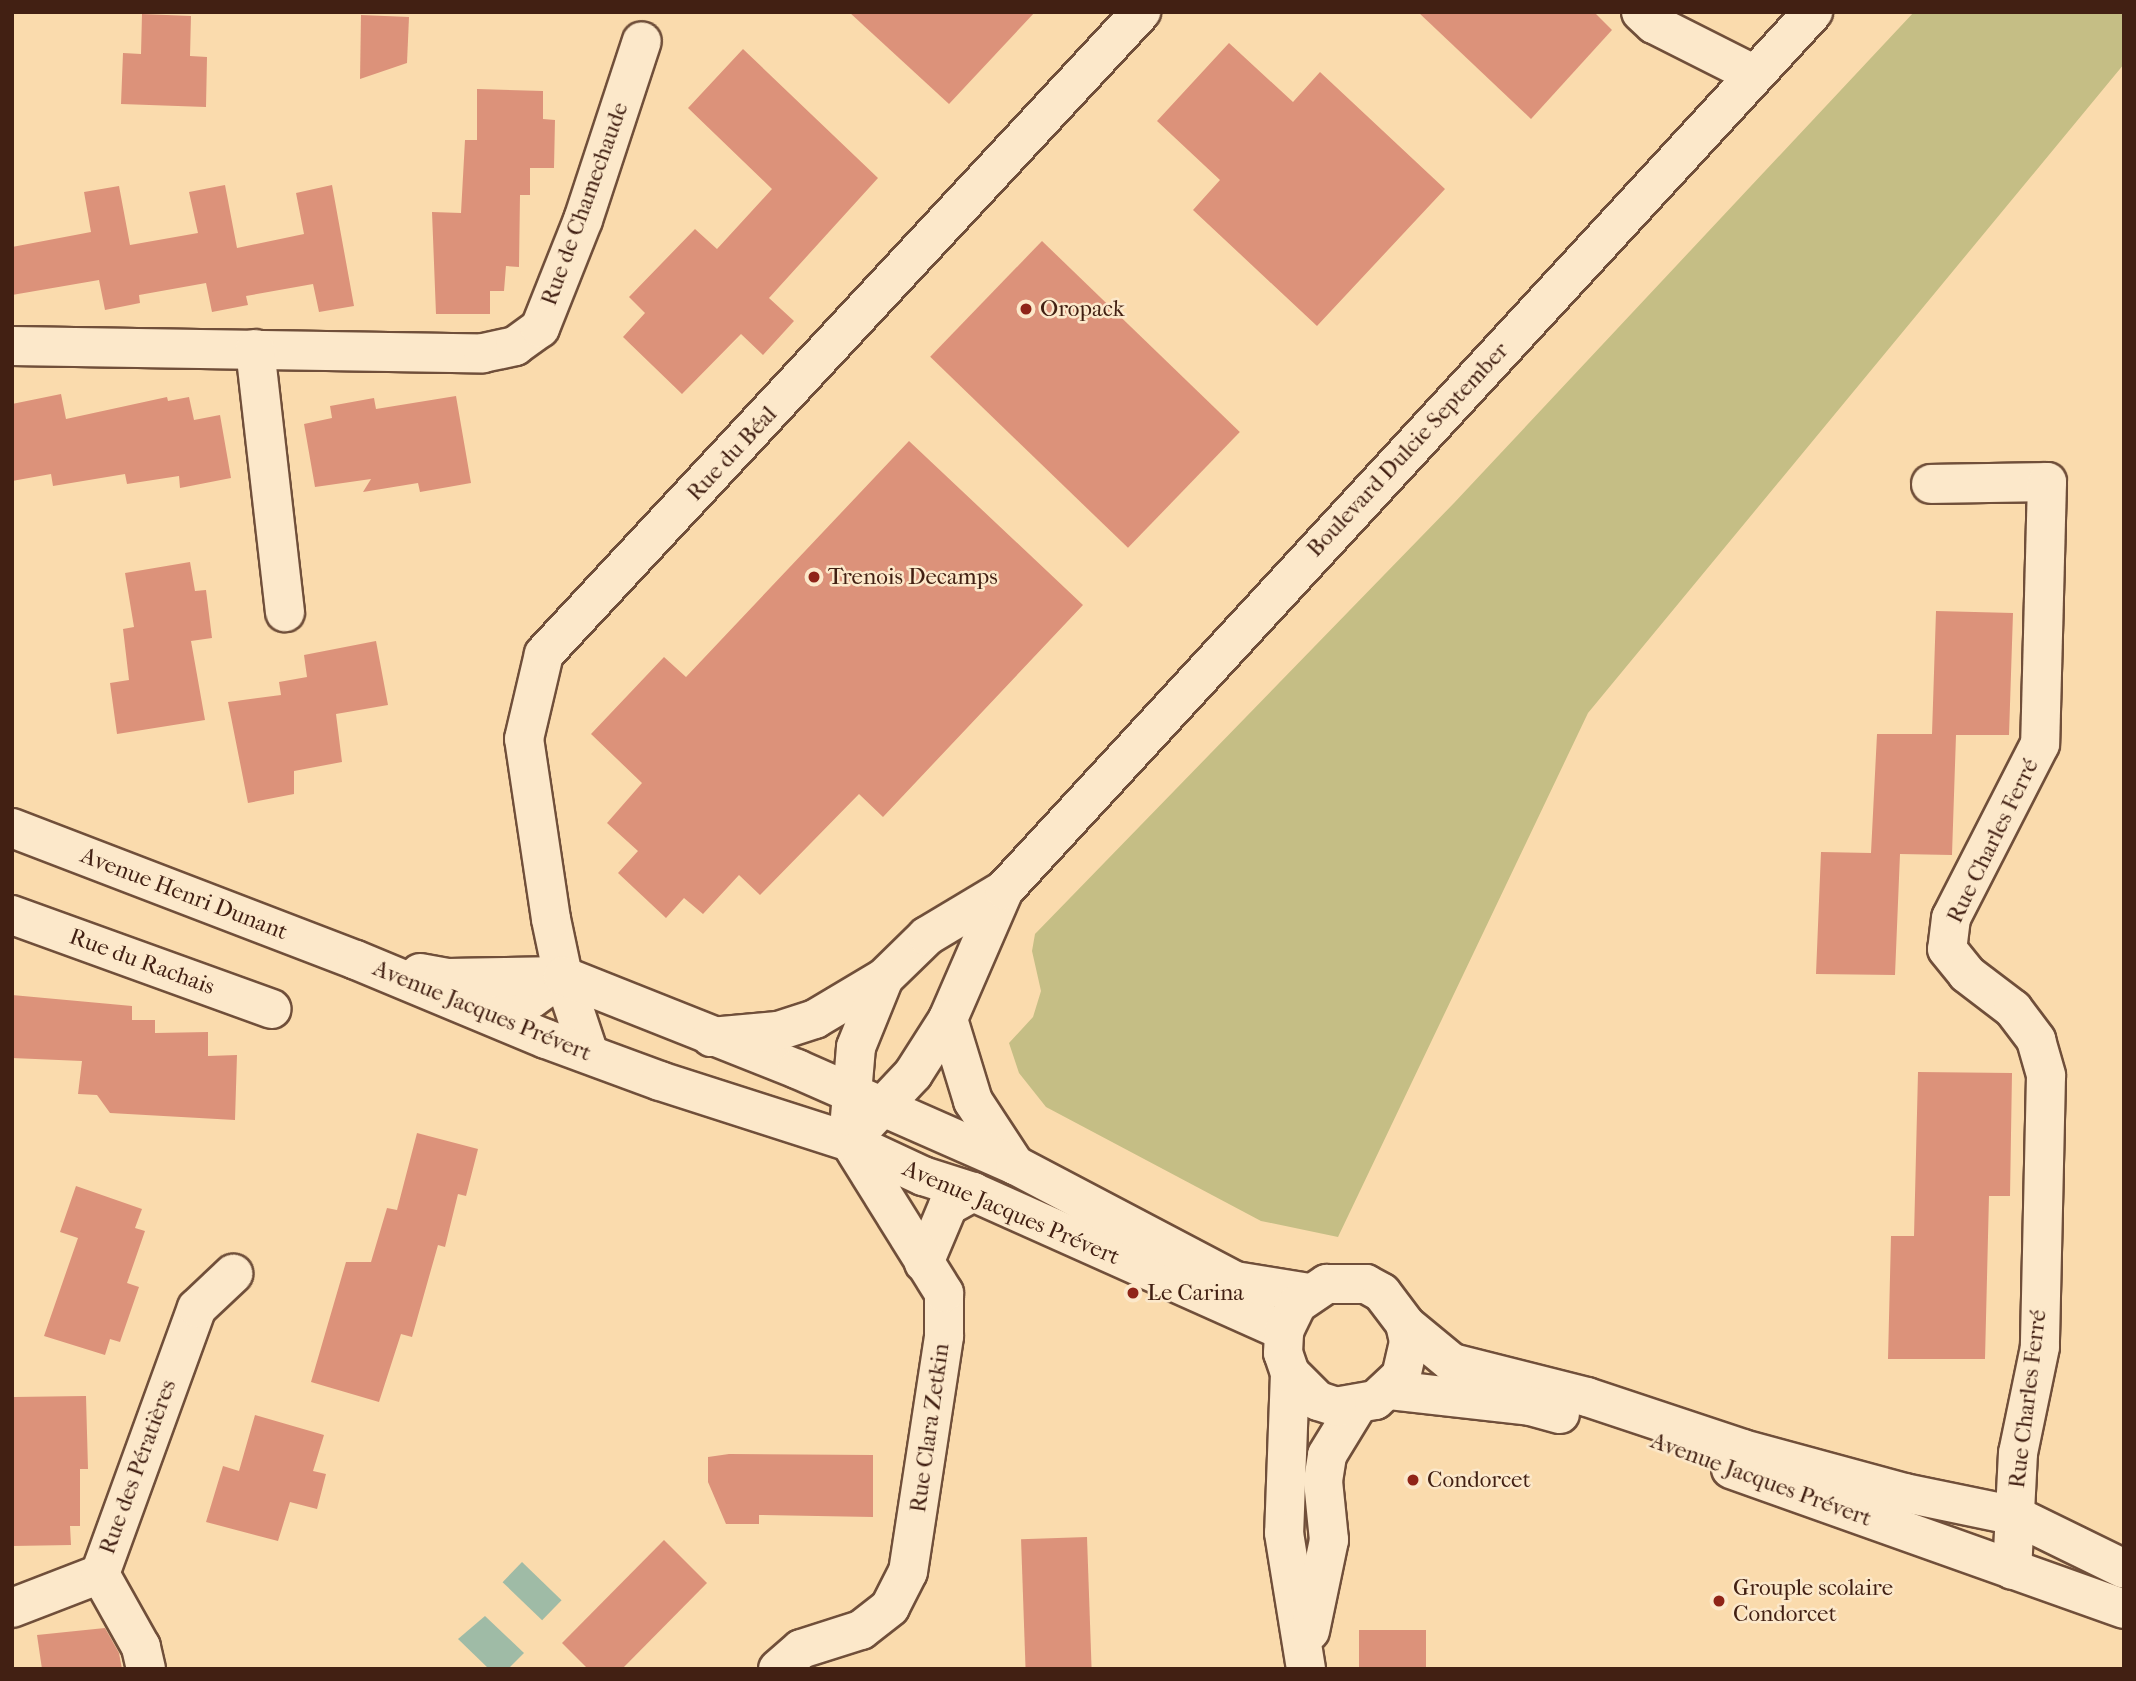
<!DOCTYPE html>
<meta charset="utf-8">
<style>
body{margin:0}
#map{position:relative;width:2136px;height:1681px;overflow:hidden;background:#fadbad;font-family:"IM FELL French Canon",serif}
div>[style]{position:absolute}
.green>*{inset:0;background:#c5be85}
.water>*{inset:0;background:#9fbba6;transform-origin:0 0}
.building>*{inset:0;background:#dc927a;transform-origin:0 0}
.roads{filter:drop-shadow(2px 0 #704f3a) drop-shadow(-2px 0 #704f3a) drop-shadow(0 2px #704f3a) drop-shadow(0 -2px #704f3a)}
.minor>*{height:38px;margin:-19px;padding:0 19px;transform-origin:19px;border-radius:19px;background:#fce8ca}
.secondary>*{height:38px;margin:-19px;padding:0 19px;transform-origin:19px;border-radius:19px;background:#fce8ca}
.dots>*{width:19px;height:19px;translate:-50% -50%;box-sizing:border-box;border:4px solid #fce8ca;border-radius:50%}
span{translate:-50% -50%;white-space:nowrap;text-align:center;line-height:1.15;-webkit-text-stroke:5px #fce8ca;paint-order:stroke}
.street-label{font-size:23px;color:#422013}
.poi-label{font-size:23px;color:#422013}
.left{translate:0 -50%;text-align:left}
.frame{position:absolute;inset:0;border:14px solid #422013;pointer-events:none}
</style>
<div id="map">
<div class="green">
<div style="clip-path:polygon(1914px 12px,2124px 12px,2124px 64px,1588px 713px,1338px 1237px,1261px 1221px,1046px 1107px,1019px 1073px,1009px 1043px,1033px 1017px,1041px 991px,1032px 951px,1035px 934px,1454px 503px)"></div>
</div>
<div class="water">
<div style="left:522px;top:1562px;width:55px;height:28px;rotate:44deg"></div>
<div style="clip-path:polygon(485px 1616px,524px 1653px,508px 1669px,489px 1669px,458px 1639px)"></div>
</div>
<div class="building">
<div style="clip-path:polygon(849px 12px,1035px 12px,949px 104px)"></div>
<div style="clip-path:polygon(1418px 12px,1594px 12px,1612px 30px,1531px 119px)"></div>
<div style="clip-path:polygon(142px 14px,191px 16px,190px 56px,207px 57px,206px 107px,121px 104px,123px 53px,141px 54px)"></div>
<div style="clip-path:polygon(361px 15px,409px 17px,407px 63px,360px 79px)"></div>
<div style="clip-path:polygon(1229px 43px,1293px 102px,1320px 72px,1445px 189px,1317px 326px,1193px 210px,1220px 180px,1157px 121px)"></div>
<div style="clip-path:polygon(743px 49px,878px 178px,769px 298px,794px 321px,763px 355px,741px 334px,682px 394px,623px 337px,645px 313px,629px 297px,695px 229px,717px 249px,772px 189px,688px 108px)"></div>
<div style="clip-path:polygon(477px 89px,543px 91px,543px 119px,555px 120px,554px 168px,530px 168px,530px 195px,520px 195px,519px 267px,506px 266px,504px 291px,490px 291px,490px 314px,436px 314px,432px 212px,461px 213px,465px 140px,477px 140px)"></div>
<div style="clip-path:polygon(225px 185px,237px 248px,304px 234px,296px 193px,332px 185px,354px 306px,319px 312px,313px 284px,246px 296px,248px 305px,212px 312px,206px 283px,139px 295px,140px 303px,105px 310px,99px 280px,12px 295px,12px 247px,91px 232px,84px 192px,119px 186px,130px 245px,198px 233px,189px 192px)"></div>
<div style="left:1042px;top:241px;width:275px;height:161px;rotate:44deg"></div>
<div style="clip-path:polygon(61px 394px,66px 419px,167px 397px,168px 401px,189px 397px,194px 420px,220px 415px,231px 478px,180px 488px,179px 476px,127px 484px,125px 474px,53px 486px,51px 474px,12px 481px,12px 404px)"></div>
<div style="clip-path:polygon(456px 396px,471px 483px,420px 492px,418px 483px,363px 492px,371px 479px,315px 487px,304px 424px,332px 418px,330px 406px,374px 398px,376px 409px)"></div>
<div style="clip-path:polygon(909px 441px,1083px 605px,883px 817px,859px 794px,760px 895px,739px 875px,703px 914px,684px 898px,666px 918px,618px 873px,638px 851px,607px 823px,642px 783px,591px 734px,664px 657px,686px 677px)"></div>
<div style="clip-path:polygon(190px 562px,195px 591px,206px 590px,212px 638px,191px 641px,205px 720px,117px 734px,110px 683px,129px 680px,123px 629px,134px 627px,125px 573px)"></div>
<div style="clip-path:polygon(1936px 611px,2013px 613px,2009px 735px,1956px 735px,1952px 855px,1900px 854px,1895px 975px,1816px 974px,1821px 852px,1871px 853px,1877px 734px,1932px 734px)"></div>
<div style="clip-path:polygon(376px 641px,388px 705px,336px 714px,342px 762px,294px 771px,294px 794px,248px 803px,228px 702px,281px 695px,279px 682px,307px 677px,304px 655px)"></div>
<div style="clip-path:polygon(12px 995px,132px 1006px,132px 1020px,155px 1020px,155px 1033px,208px 1032px,208px 1056px,237px 1055px,235px 1120px,110px 1113px,97px 1095px,78px 1094px,82px 1061px,12px 1058px)"></div>
<div style="clip-path:polygon(1918px 1072px,2012px 1073px,2010px 1196px,1989px 1196px,1985px 1359px,1888px 1359px,1891px 1236px,1914px 1236px)"></div>
<div style="clip-path:polygon(417px 1133px,478px 1149px,466px 1196px,458px 1194px,445px 1247px,438px 1245px,412px 1337px,401px 1334px,379px 1402px,311px 1382px,346px 1262px,371px 1262px,387px 1208px,397px 1210px)"></div>
<div style="clip-path:polygon(76px 1186px,142px 1209px,135px 1228px,145px 1231px,127px 1283px,139px 1287px,120px 1342px,110px 1339px,105px 1355px,44px 1336px,78px 1238px,60px 1232px)"></div>
<div style="clip-path:polygon(86px 1396px,88px 1469px,80px 1469px,80px 1526px,70px 1526px,71px 1545px,12px 1546px,14px 1397px)"></div>
<div style="clip-path:polygon(255px 1415px,324px 1435px,313px 1471px,326px 1474px,317px 1509px,290px 1502px,278px 1541px,206px 1522px,223px 1466px,239px 1471px)"></div>
<div style="clip-path:polygon(729px 1454px,873px 1455px,873px 1517px,759px 1515px,759px 1524px,726px 1524px,708px 1482px,708px 1457px)"></div>
<div style="left:1087px;top:1537px;width:132px;height:66px;rotate:88deg"></div>
<div style="clip-path:polygon(664px 1540px,707px 1583px,622px 1669px,588px 1669px,562px 1643px)"></div>
<div style="clip-path:polygon(105px 1628px,119px 1653px,122px 1669px,42px 1669px,37px 1635px)"></div>
<div style="left:1359px;top:1630px;width:67px;height:39px"></div>
</div>
<div class="roads">
<div class="minor">
<div style="left:1641px;top:12px;width:18px;rotate:43deg"></div>
<div style="left:1654px;top:24px;width:111px;rotate:26.8deg"></div>
<div style="left:12px;top:346px;width:471px;rotate:0.9deg"></div>
<div style="left:483px;top:353px;width:33px;rotate:-12deg"></div>
<div style="left:515px;top:346px;width:31px;rotate:-36deg"></div>
<div style="left:540px;top:328px;width:116px;rotate:-68.3deg"></div>
<div style="left:583px;top:220px;width:188px;rotate:-71.8deg"></div>
<div style="left:255px;top:349px;width:265px;rotate:83.5deg"></div>
<div style="left:1931px;top:484px;width:116px;rotate:-1deg"></div>
<div style="left:2047px;top:482px;width:262px;rotate:91.5deg"></div>
<div style="left:2040px;top:744px;width:195px;rotate:117.1deg"></div>
<div style="left:1951px;top:918px;width:31px;rotate:97deg"></div>
<div style="left:1947px;top:949px;width:32px;rotate:51deg"></div>
<div style="left:1967px;top:974px;width:58px;rotate:37.3deg"></div>
<div style="left:2013px;top:1009px;width:39px;rotate:53deg"></div>
<div style="left:2036px;top:1040px;width:37px;rotate:74deg"></div>
<div style="left:2046px;top:1076px;width:271px;rotate:91.3deg"></div>
<div style="left:2040px;top:1347px;width:108px;rotate:101.7deg"></div>
<div style="left:2018px;top:1453px;width:117px;rotate:92.9deg"></div>
<div style="left:12px;top:915px;width:276px;rotate:19.9deg"></div>
<div style="left:465px;top:1004px;width:31px;rotate:6deg"></div>
<div style="left:496px;top:1007px;width:36px;rotate:-13deg"></div>
<div style="left:531px;top:999px;width:39px;rotate:-36deg"></div>
<div style="left:589px;top:1054px;width:82px;rotate:-108.4deg"></div>
<div style="left:563px;top:976px;width:58px;rotate:-101.9deg"></div>
<div style="left:551px;top:919px;width:182px;rotate:-98.5deg"></div>
<div style="left:524px;top:739px;width:87px;rotate:-76.8deg"></div>
<div style="left:544px;top:654px;width:877px;rotate:-47.08deg"></div>
<div style="left:924px;top:1263px;width:62px;rotate:-67.2deg"></div>
<div style="left:948px;top:1206px;width:29px;rotate:-29deg"></div>
<div style="left:1290px;top:1373px;width:160px;rotate:92.1deg"></div>
<div style="left:1284px;top:1533px;width:138px;rotate:80.8deg"></div>
<div style="left:12px;top:1608px;width:94px;rotate:-21.1deg"></div>
<div style="left:1310px;top:1631px;width:93px;rotate:-78.2deg"></div>
<div style="left:1329px;top:1540px;width:59px;rotate:-95.8deg"></div>
<div style="left:1323px;top:1481px;width:26px;rotate:-81deg"></div>
<div style="left:1327px;top:1455px;width:57px;rotate:-58.5deg"></div>
<div style="left:146px;top:1669px;width:23px;rotate:-103deg"></div>
<div style="left:141px;top:1647px;width:84px;rotate:-119.3deg"></div>
<div style="left:100px;top:1574px;width:283px;rotate:-70deg"></div>
<div style="left:197px;top:1308px;width:50px;rotate:-43.4deg"></div>
<div style="left:778px;top:1669px;width:30px;rotate:-41deg"></div>
<div style="left:801px;top:1649px;width:63px;rotate:-17.6deg"></div>
<div style="left:861px;top:1630px;width:37px;rotate:-38deg"></div>
<div style="left:890px;top:1607px;width:39px;rotate:-63deg"></div>
<div style="left:908px;top:1572px;width:239px;rotate:-81.3deg"></div>
<div style="left:944px;top:1336px;width:43px;rotate:-90deg"></div>
<div style="left:944px;top:1293px;width:178px;rotate:-121.9deg"></div>
</div>
<div class="secondary">
<div style="left:12px;top:828px;width:368px;rotate:21deg"></div>
<div style="left:356px;top:960px;width:206px;rotate:22.6deg"></div>
<div style="left:546px;top:1039px;width:121px;rotate:20.2deg"></div>
<div style="left:660px;top:1081px;width:200px;rotate:17.8deg"></div>
<div style="left:850px;top:1142px;width:81px;rotate:25deg"></div>
<div style="left:923px;top:1176px;width:52px;rotate:17.7deg"></div>
<div style="left:973px;top:1192px;width:341px;rotate:24.1deg"></div>
<div style="left:1004px;top:890px;width:141px;rotate:113.5deg"></div>
<div style="left:948px;top:1019px;width:86px;rotate:73deg"></div>
<div style="left:973px;top:1101px;width:77px;rotate:56.7deg"></div>
<div style="left:420px;top:973px;width:28px;rotate:10deg"></div>
<div style="left:448px;top:978px;width:115px;rotate:-1deg"></div>
<div style="left:563px;top:976px;width:252px;rotate:21.7deg"></div>
<div style="left:797px;top:1069px;width:238px;rotate:23.8deg"></div>
<div style="left:1015px;top:1165px;width:249px;rotate:27.8deg"></div>
<div style="left:1235px;top:1281px;width:75px;rotate:9.2deg"></div>
<div style="left:711px;top:1037px;width:67px;rotate:-5.1deg"></div>
<div style="left:778px;top:1031px;width:39px;rotate:-18deg"></div>
<div style="left:815px;top:1019px;width:80px;rotate:-30.7deg"></div>
<div style="left:884px;top:978px;width:60px;rotate:-44.3deg"></div>
<div style="left:927px;top:936px;width:90px;rotate:-30.9deg"></div>
<div style="left:1004px;top:890px;width:1194px;rotate:-47.34deg"></div>
<div style="left:850px;top:1117px;width:70px;rotate:-85.1deg"></div>
<div style="left:856px;top:1047px;width:74px;rotate:-67.9deg"></div>
<div style="left:865px;top:1125px;width:70px;rotate:-46.7deg"></div>
<div style="left:913px;top:1074px;width:65px;rotate:-57.5deg"></div>
<div style="left:1405px;top:1324px;width:18px;rotate:77deg"></div>
<div style="left:1409px;top:1342px;width:35px;rotate:103deg"></div>
<div style="left:1401px;top:1376px;width:35px;rotate:137deg"></div>
<div style="left:1375px;top:1400px;width:39px;rotate:170deg"></div>
<div style="left:1337px;top:1407px;width:20px;rotate:-162deg"></div>
<div style="left:1318px;top:1401px;width:40px;rotate:-135deg"></div>
<div style="left:1290px;top:1373px;width:21px;rotate:-109deg"></div>
<div style="left:1283px;top:1353px;width:22px;rotate:-87deg"></div>
<div style="left:1284px;top:1331px;width:30px;rotate:-64deg"></div>
<div style="left:1297px;top:1304px;width:36px;rotate:-34deg"></div>
<div style="left:1327px;top:1284px;width:39px"></div>
<div style="left:1366px;top:1284px;width:18px;rotate:29deg"></div>
<div style="left:1382px;top:1293px;width:39px;rotate:53deg"></div>
<div style="left:1405px;top:1324px;width:61px;rotate:39.7deg"></div>
<div style="left:1452px;top:1363px;width:139px;rotate:14.1deg"></div>
<div style="left:1587px;top:1397px;width:164px;rotate:18.4deg"></div>
<div style="left:1743px;top:1449px;width:168px;rotate:15.2deg"></div>
<div style="left:1905px;top:1493px;width:113px;rotate:11.7deg"></div>
<div style="left:2016px;top:1516px;width:120px;rotate:26.1deg"></div>
<div style="left:1390px;top:1390px;width:141px;rotate:6.5deg"></div>
<div style="left:1530px;top:1406px;width:31px;rotate:15deg"></div>
<div style="left:1731px;top:1469px;width:417px;rotate:19.6deg"></div>
</div>
</div>
<div class="dots">
<div style="left:1026px;top:309px;background:#8f2418"></div>
<div style="left:814px;top:577px;background:#8f2418"></div>
<div style="left:1133px;top:1293px;background:#8f2418"></div>
<div style="left:1413px;top:1480px;background:#8f2418"></div>
<div style="left:1719px;top:1601px;background:#8f2418"></div>
</div>
<div class="street-label">
<span style="left:585px;top:204px;rotate:-70deg">Rue de Chamechaude</span>
<span style="left:1408px;top:450px;rotate:-47deg">Boulevard Dulcie September</span>
<span style="left:732px;top:454px;rotate:-47deg">Rue du Béal</span>
<span style="left:1993px;top:841px;rotate:-64deg">Rue Charles Ferré</span>
<span style="left:184px;top:894px;rotate:21deg">Avenue Henri Dunant</span>
<span style="left:142px;top:962px;rotate:20deg">Rue du Rachais</span>
<span style="left:482px;top:1011px;rotate:22deg">Avenue Jacques Prévert</span>
<span style="left:1011px;top:1213px;rotate:23deg">Avenue Jacques Prévert</span>
<span style="left:2028px;top:1399px;rotate:-83deg">Rue Charles Ferré</span>
<span style="left:930px;top:1428px;rotate:-82deg">Rue Clara Zetkin</span>
<span style="left:138px;top:1467px;rotate:-70deg">Rue des Pératières</span>
<span style="left:1761px;top:1480px;rotate:20deg">Avenue Jacques Prévert</span>
</div>
<div class="poi-label">
<span class="left" style="left:1040px;top:309px">Oropack</span>
<span class="left" style="left:828px;top:577px">Trenois Decamps</span>
<span class="left" style="left:1147px;top:1293px">Le Carina</span>
<span class="left" style="left:1427px;top:1480px">Condorcet</span>
<span class="left" style="left:1733px;top:1601px">Grouple scolaire<br>Condorcet</span>
</div>
<div class="frame"></div>
</div>
